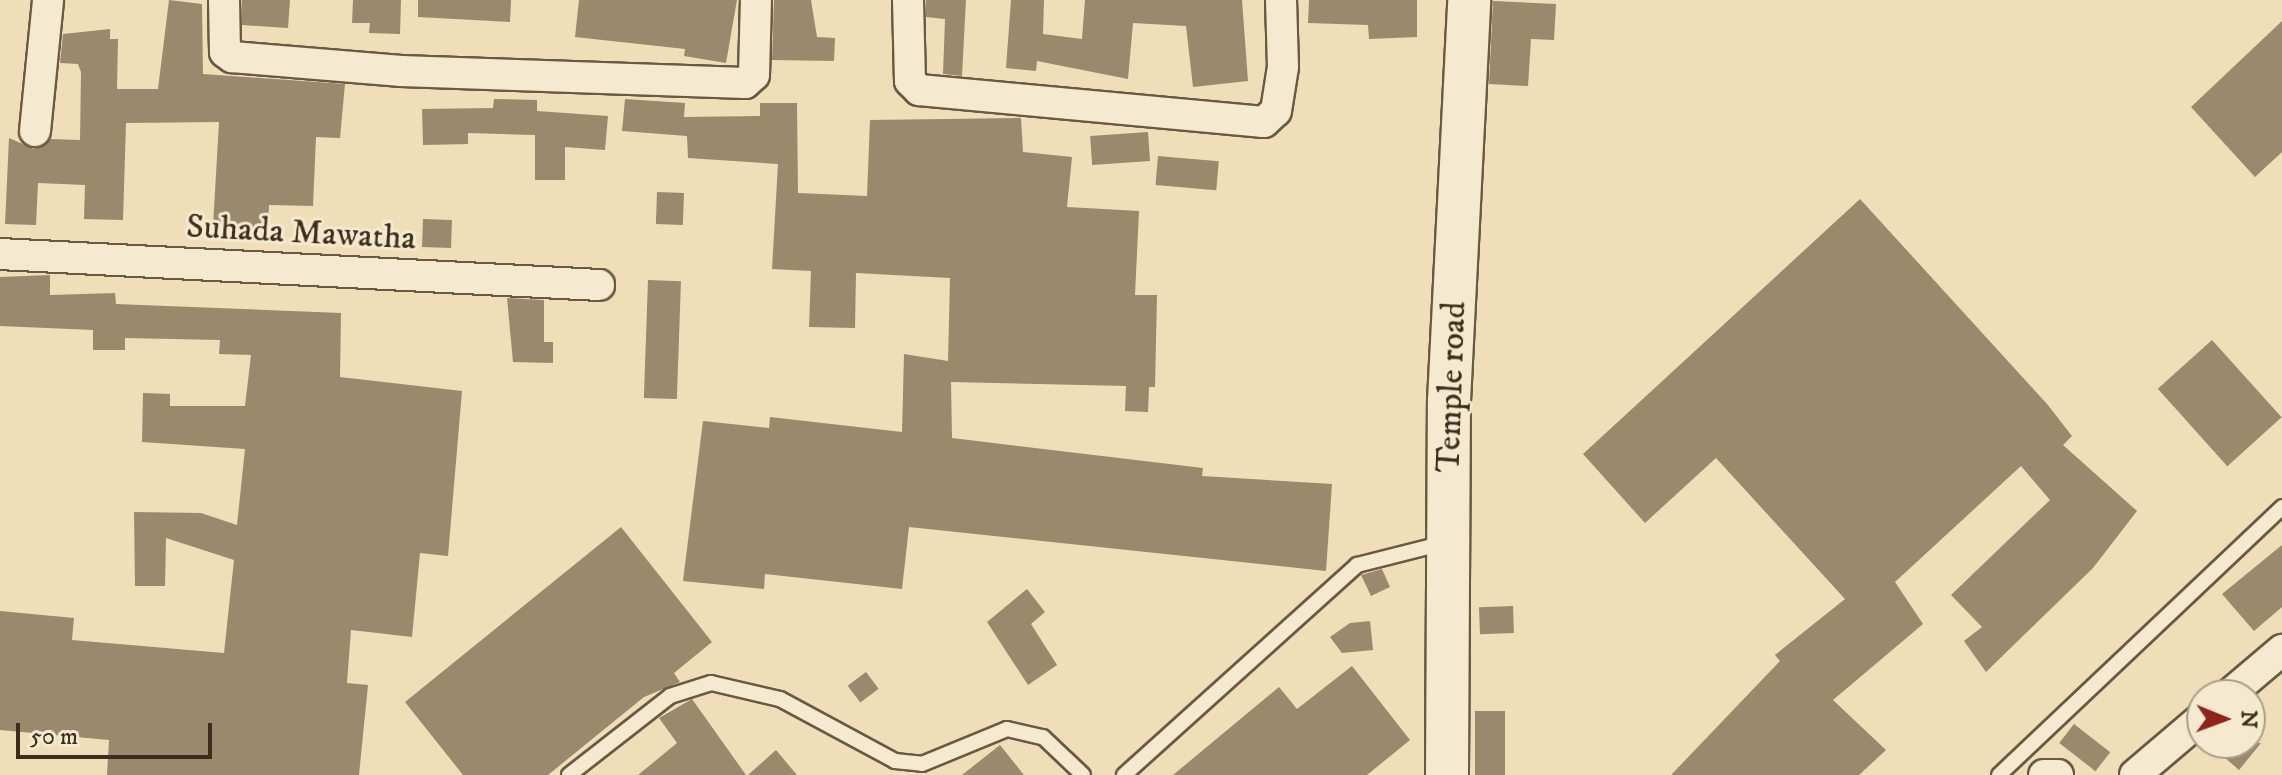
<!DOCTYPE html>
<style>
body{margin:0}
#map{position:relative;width:2282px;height:775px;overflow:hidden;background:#efdeb7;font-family:"IM FELL DW Pica",serif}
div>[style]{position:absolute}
.building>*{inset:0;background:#9a896d;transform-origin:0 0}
.roads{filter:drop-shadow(2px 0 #6a5943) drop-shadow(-2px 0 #6a5943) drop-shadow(0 2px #6a5943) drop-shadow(0 -2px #6a5943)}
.lane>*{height:14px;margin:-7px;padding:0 7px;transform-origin:7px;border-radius:7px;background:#f5ead0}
.street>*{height:30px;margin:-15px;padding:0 15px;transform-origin:15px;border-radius:15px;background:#f5ead0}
.secondary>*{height:42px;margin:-21px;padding:0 21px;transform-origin:21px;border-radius:21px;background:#f5ead0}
span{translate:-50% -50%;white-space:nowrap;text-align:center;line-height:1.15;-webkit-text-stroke:6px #f5ead0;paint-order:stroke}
.street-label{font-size:34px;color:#3e2d1c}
.north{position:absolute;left:2186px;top:679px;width:80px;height:80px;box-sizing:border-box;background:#f5ead0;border:2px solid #ac9e88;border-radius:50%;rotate:91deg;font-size:22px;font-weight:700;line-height:32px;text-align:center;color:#3e2d1c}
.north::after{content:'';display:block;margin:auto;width:28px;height:36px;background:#8f2418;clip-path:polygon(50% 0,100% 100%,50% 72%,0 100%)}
.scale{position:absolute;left:16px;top:723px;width:196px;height:36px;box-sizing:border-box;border:4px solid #3e2d1c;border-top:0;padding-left:10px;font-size:24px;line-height:28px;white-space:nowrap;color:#3e2d1c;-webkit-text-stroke:6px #f5ead0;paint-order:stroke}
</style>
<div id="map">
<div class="building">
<div style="clip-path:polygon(169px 0,202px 4px,203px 74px,345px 84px,340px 138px,316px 137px,313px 206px,269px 205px,268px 229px,213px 226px,219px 122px,126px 123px,123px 220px,84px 219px,85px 185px,38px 183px,36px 225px,5px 224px,9px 138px,34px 149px,51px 139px,80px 140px,81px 72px,78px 64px,60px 63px,63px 34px,110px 29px,110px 39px,118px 39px,117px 89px,158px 89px)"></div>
<div style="clip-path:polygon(242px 0,290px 0,288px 28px,242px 25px)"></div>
<div style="clip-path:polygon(353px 0,401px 0,400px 34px,369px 33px,370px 23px,352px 23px)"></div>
<div style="clip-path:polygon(418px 0,511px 0,510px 22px,418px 17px)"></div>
<div style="clip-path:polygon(579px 0,737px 0,726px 63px,684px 56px,685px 49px,575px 37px)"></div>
<div style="clip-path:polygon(774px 0,811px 0,817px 37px,835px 38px,834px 61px,772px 60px)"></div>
<div style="clip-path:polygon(926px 0,966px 0,962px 76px,943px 74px,945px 19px,926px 17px)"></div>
<div style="clip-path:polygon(1011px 0,1044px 0,1043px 34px,1082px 39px,1085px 0,1242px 0,1248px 81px,1193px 87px,1186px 26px,1133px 23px,1128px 79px,1037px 61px,1036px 71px,1006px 68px)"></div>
<div style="clip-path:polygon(1309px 0,1417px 0,1417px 37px,1369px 39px,1368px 25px,1308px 23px)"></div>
<div style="clip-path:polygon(1493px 1px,1556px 4px,1554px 40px,1531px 39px,1528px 86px,1489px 84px)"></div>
<div style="clip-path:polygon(2282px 21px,2282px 152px,2255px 177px,2191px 107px)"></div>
<div style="clip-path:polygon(494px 99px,537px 100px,537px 111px,608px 116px,605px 150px,565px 147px,565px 180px,535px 180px,535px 135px,468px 133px,468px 144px,423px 145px,422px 109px,493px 108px)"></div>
<div style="clip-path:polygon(625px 99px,685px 103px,684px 117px,760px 116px,760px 103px,797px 103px,798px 193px,867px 196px,870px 120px,1021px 118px,1023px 152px,1072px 157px,1067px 207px,1139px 211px,1135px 295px,1157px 295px,1155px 387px,1149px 387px,1148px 412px,1125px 411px,1126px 386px,951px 382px,952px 438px,1203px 468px,1202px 476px,1332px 484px,1326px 571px,909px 527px,902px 589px,765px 574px,764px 589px,683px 581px,703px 421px,769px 428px,770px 417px,902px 432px,904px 354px,948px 361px,950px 278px,856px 273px,855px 328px,809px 327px,811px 271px,772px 269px,778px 164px,688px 158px,687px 136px,622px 131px)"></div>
<div style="left:1148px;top:132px;width:29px;height:58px;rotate:86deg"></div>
<div style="left:1158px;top:156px;width:61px;height:29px;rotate:5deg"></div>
<div style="left:657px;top:192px;width:27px;height:32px;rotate:2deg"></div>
<div style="clip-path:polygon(1860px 199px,2047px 404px,2072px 436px,2063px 445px,2137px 511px,2093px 568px,1986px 672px,1964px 641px,1982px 627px,1951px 595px,2050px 500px,2021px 466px,1895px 582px,1923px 624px,1833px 700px,1886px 750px,1859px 775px,1671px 775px,1780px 661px,1775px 655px,1845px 599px,1716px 458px,1645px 523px,1583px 454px)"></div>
<div style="left:423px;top:219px;width:29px;height:28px;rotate:2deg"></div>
<div style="clip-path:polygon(50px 275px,50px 295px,115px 293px,116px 304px,341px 313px,340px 377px,462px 391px,448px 556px,420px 553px,412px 637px,351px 630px,347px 683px,368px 685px,359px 775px,107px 775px,109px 740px,0 730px,0 611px,74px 618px,72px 640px,224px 653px,234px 560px,166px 538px,165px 586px,135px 586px,134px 512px,201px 513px,237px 525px,245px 449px,142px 442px,143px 393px,170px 394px,170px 406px,245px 406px,251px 355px,219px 354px,220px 340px,125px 338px,125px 350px,93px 350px,93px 330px,0 326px,0 277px)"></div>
<div style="left:648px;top:280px;width:33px;height:118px;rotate:2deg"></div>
<div style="clip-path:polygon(507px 298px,544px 300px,544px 342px,553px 342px,553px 363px,513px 362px)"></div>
<div style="left:2212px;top:340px;width:104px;height:73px;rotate:48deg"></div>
<div style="clip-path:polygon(621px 527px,712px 642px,674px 673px,680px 682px,644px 697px,548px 775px,463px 775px,405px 702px)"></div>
<div style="clip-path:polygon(2282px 545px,2282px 607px,2254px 631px,2222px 594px)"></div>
<div style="clip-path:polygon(1382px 569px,1390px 587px,1371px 596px,1361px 575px)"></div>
<div style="clip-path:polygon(1027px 589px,1045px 612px,1031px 624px,1057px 665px,1028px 685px,987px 622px)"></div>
<div style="left:1513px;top:606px;width:27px;height:34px;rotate:88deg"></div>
<div style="clip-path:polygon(1370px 621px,1373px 650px,1342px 653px,1330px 637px,1350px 623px)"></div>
<div style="clip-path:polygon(1352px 666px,1410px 740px,1367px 775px,1173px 775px,1279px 687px,1297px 709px)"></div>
<div style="left:866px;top:672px;width:21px;height:23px;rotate:53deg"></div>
<div style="clip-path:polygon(692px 699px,746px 775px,638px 775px,677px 743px,659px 718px)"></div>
<div style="left:1475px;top:711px;width:30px;height:64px"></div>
<div style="left:2074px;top:724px;width:46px;height:24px;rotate:38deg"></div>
<div style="clip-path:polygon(2208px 743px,2261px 743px,2239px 770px)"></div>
<div style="clip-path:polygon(1000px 745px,1024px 775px,962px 775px)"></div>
<div style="clip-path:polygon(776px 750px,797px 775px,748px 775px)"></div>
</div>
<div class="roads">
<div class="lane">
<div style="left:569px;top:775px;width:128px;rotate:-38deg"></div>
<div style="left:670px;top:696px;width:43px;rotate:-17.6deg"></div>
<div style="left:711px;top:683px;width:71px;rotate:13.1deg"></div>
<div style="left:780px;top:699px;width:131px;rotate:28.3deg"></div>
<div style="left:895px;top:761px;width:27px;rotate:6deg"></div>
<div style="left:922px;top:764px;width:92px;rotate:-22.4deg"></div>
<div style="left:1007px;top:729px;width:37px;rotate:13deg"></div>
<div style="left:1043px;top:737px;width:55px;rotate:43.5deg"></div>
<div style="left:1124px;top:775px;width:314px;rotate:-42deg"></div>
<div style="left:1357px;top:565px;width:90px;rotate:-14.2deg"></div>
<div style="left:1999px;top:775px;width:390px;rotate:-43.4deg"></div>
</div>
<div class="street">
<div style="left:224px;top:0;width:52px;rotate:88.9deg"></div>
<div style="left:225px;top:52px;width:9px;rotate:36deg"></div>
<div style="left:232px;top:57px;width:170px;rotate:4.7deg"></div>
<div style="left:401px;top:71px;width:344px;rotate:2deg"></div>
<div style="left:745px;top:83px;width:12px;rotate:-42deg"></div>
<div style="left:754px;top:75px;width:75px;rotate:-88.5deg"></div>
<div style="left:908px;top:0;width:81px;rotate:88.6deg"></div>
<div style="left:910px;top:81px;width:13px;rotate:45deg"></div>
<div style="left:919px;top:90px;width:346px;rotate:5.3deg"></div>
<div style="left:1264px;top:122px;width:16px;rotate:-43deg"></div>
<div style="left:1276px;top:111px;width:45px;rotate:-81deg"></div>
<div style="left:1283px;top:67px;width:67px;rotate:-91.7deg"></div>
<div style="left:35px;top:131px;width:132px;rotate:-84.3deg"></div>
<div style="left:0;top:254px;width:600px;rotate:2.96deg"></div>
<div style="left:2229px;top:695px;width:70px;rotate:-40.3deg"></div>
<div style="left:2044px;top:775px;width:14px"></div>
<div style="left:2135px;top:775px;width:88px;rotate:-40.4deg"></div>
</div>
<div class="secondary">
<div style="left:1447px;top:775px;width:374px;rotate:-89.7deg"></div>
<div style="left:1449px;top:401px;width:401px;rotate:-87.1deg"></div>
</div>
</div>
<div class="street-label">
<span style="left:301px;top:233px;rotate:3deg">Suhada Mawatha</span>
<span style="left:1452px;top:387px;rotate:-88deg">Temple road</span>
</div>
<div class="north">N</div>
<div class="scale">50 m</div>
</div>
